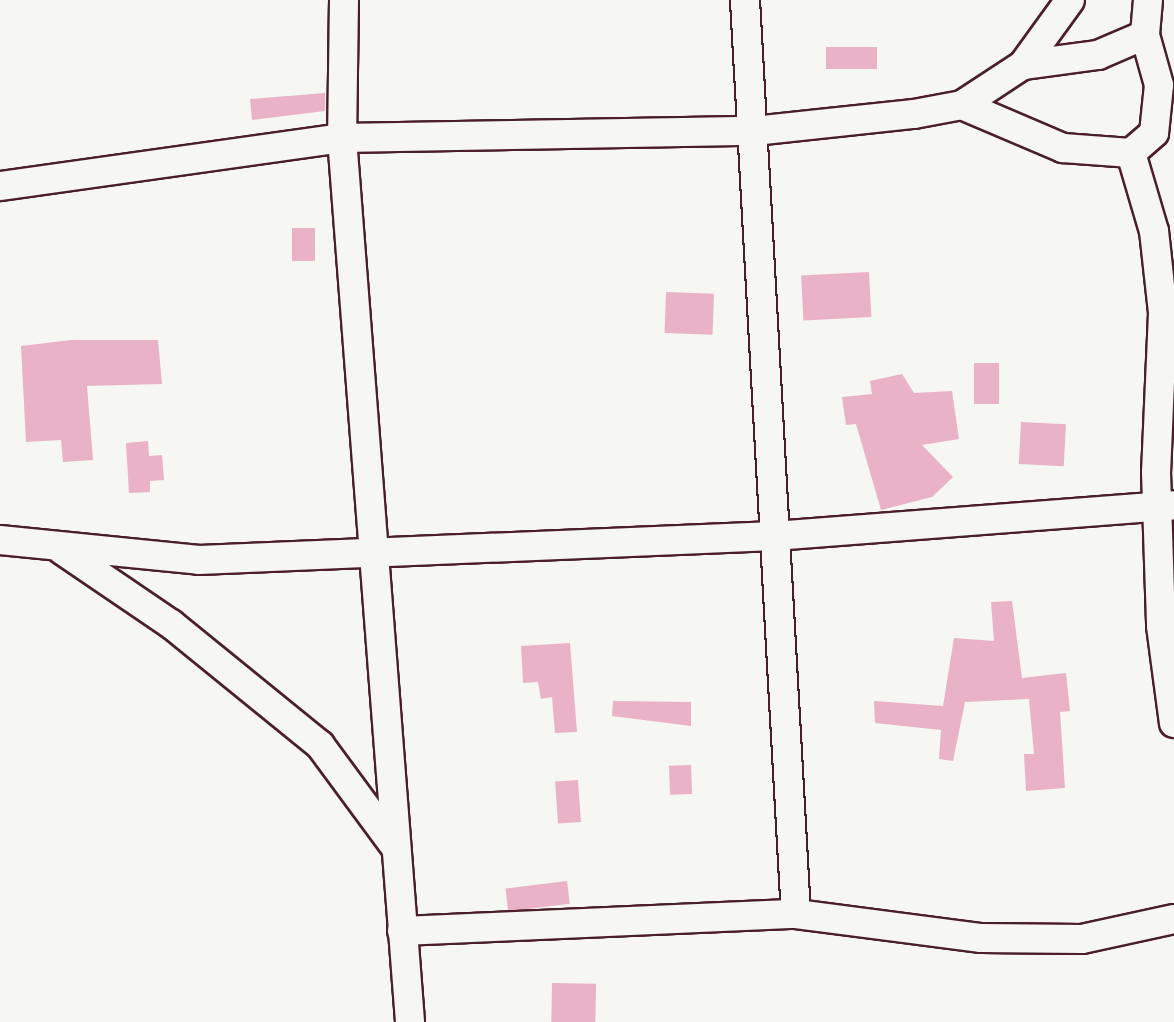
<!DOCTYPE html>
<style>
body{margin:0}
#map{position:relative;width:1174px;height:1022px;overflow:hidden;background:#f6f6f2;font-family:Caveat,sans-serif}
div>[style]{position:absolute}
.building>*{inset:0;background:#e9b2c7;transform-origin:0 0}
.roads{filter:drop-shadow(2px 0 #4a1f2b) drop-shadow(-2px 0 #4a1f2b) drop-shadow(0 2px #4a1f2b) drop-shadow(0 -2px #4a1f2b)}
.street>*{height:28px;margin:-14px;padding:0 14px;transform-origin:14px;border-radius:14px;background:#f6f6f2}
span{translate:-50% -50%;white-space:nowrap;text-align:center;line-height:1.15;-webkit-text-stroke:8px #f6f6f2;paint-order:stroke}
</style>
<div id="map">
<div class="building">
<div style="left:877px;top:47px;width:22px;height:51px;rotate:90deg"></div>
<div style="clip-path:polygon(325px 93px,325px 111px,252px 120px,250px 99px)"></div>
<div style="left:292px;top:228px;width:23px;height:33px"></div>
<div style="left:869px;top:272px;width:45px;height:68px;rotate:87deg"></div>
<div style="left:666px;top:292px;width:48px;height:41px;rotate:2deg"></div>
<div style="clip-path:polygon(71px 340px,158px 340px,162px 384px,87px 386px,93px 460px,63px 462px,61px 440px,26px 442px,21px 346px)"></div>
<div style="left:974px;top:363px;width:25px;height:41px"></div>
<div style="clip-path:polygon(902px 374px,914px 393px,952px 391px,959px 439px,922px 445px,953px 477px,932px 497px,881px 510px,856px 424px,846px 425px,842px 397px,872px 394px,870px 381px)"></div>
<div style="left:1021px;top:422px;width:45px;height:42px;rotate:3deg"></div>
<div style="clip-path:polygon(148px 441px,149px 456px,162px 455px,164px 480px,150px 481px,150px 492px,129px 493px,126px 443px)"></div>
<div style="clip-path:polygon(1012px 601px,1022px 678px,1066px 673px,1070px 711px,1060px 712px,1065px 788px,1026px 791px,1024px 754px,1034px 754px,1029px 699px,965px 702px,953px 761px,939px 759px,941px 730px,875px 723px,874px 701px,943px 706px,954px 638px,994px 641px,991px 602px)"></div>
<div style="clip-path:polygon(570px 643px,577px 732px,555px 733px,552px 697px,541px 699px,538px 682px,523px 683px,521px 646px)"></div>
<div style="clip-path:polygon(613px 701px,691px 702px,691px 726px,612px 716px)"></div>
<div style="left:691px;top:765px;width:29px;height:22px;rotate:88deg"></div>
<div style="left:578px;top:780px;width:42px;height:23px;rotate:86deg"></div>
<div style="left:567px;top:881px;width:23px;height:62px;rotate:83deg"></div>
<div style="left:552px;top:983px;width:44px;height:39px;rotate:1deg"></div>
</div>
<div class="roads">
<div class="street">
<div style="left:344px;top:0;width:138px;rotate:90.8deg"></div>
<div style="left:342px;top:138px;width:887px;rotate:85.6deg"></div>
<div style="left:745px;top:0;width:915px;rotate:86.81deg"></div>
<div style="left:1148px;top:0;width:35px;rotate:95deg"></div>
<div style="left:1145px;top:35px;width:52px;rotate:74.4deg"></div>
<div style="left:1159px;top:85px;width:48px;rotate:95.9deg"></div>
<div style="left:1154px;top:133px;width:30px;rotate:139deg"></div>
<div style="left:1131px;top:153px;width:81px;rotate:73.6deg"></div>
<div style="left:1154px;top:231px;width:82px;rotate:83.7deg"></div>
<div style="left:1163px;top:313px;width:159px;rotate:92.5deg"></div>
<div style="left:1156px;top:472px;width:154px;rotate:88.1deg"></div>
<div style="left:1161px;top:626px;width:98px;rotate:82.4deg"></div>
<div style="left:1023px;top:65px;width:80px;rotate:-54.1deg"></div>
<div style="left:962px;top:105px;width:110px;rotate:23.1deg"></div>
<div style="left:1063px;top:148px;width:68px;rotate:4.2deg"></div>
<div style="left:0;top:186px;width:345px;rotate:-8deg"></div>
<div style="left:342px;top:138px;width:412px;rotate:-1deg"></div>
<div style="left:754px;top:131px;width:161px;rotate:-6.1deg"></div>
<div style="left:914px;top:114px;width:49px;rotate:-10.6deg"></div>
<div style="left:962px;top:105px;width:73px;rotate:-33.3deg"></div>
<div style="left:1023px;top:65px;width:76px;rotate:-7.6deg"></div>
<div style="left:1098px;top:55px;width:51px;rotate:-23.1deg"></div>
<div style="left:0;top:540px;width:200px;rotate:5.7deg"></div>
<div style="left:199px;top:560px;width:576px;rotate:-2.39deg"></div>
<div style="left:775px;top:536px;width:400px;rotate:-4.4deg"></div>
<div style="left:62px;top:550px;width:132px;rotate:34.2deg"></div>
<div style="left:171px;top:624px;width:192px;rotate:39.1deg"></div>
<div style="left:320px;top:745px;width:128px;rotate:53.6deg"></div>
<div style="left:402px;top:931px;width:394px;rotate:-2.5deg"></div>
<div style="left:796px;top:914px;width:187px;rotate:7.4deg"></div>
<div style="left:981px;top:938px;width:101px;rotate:0.6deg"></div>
<div style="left:1082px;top:939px;width:94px;rotate:-12.3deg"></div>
</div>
</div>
</div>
